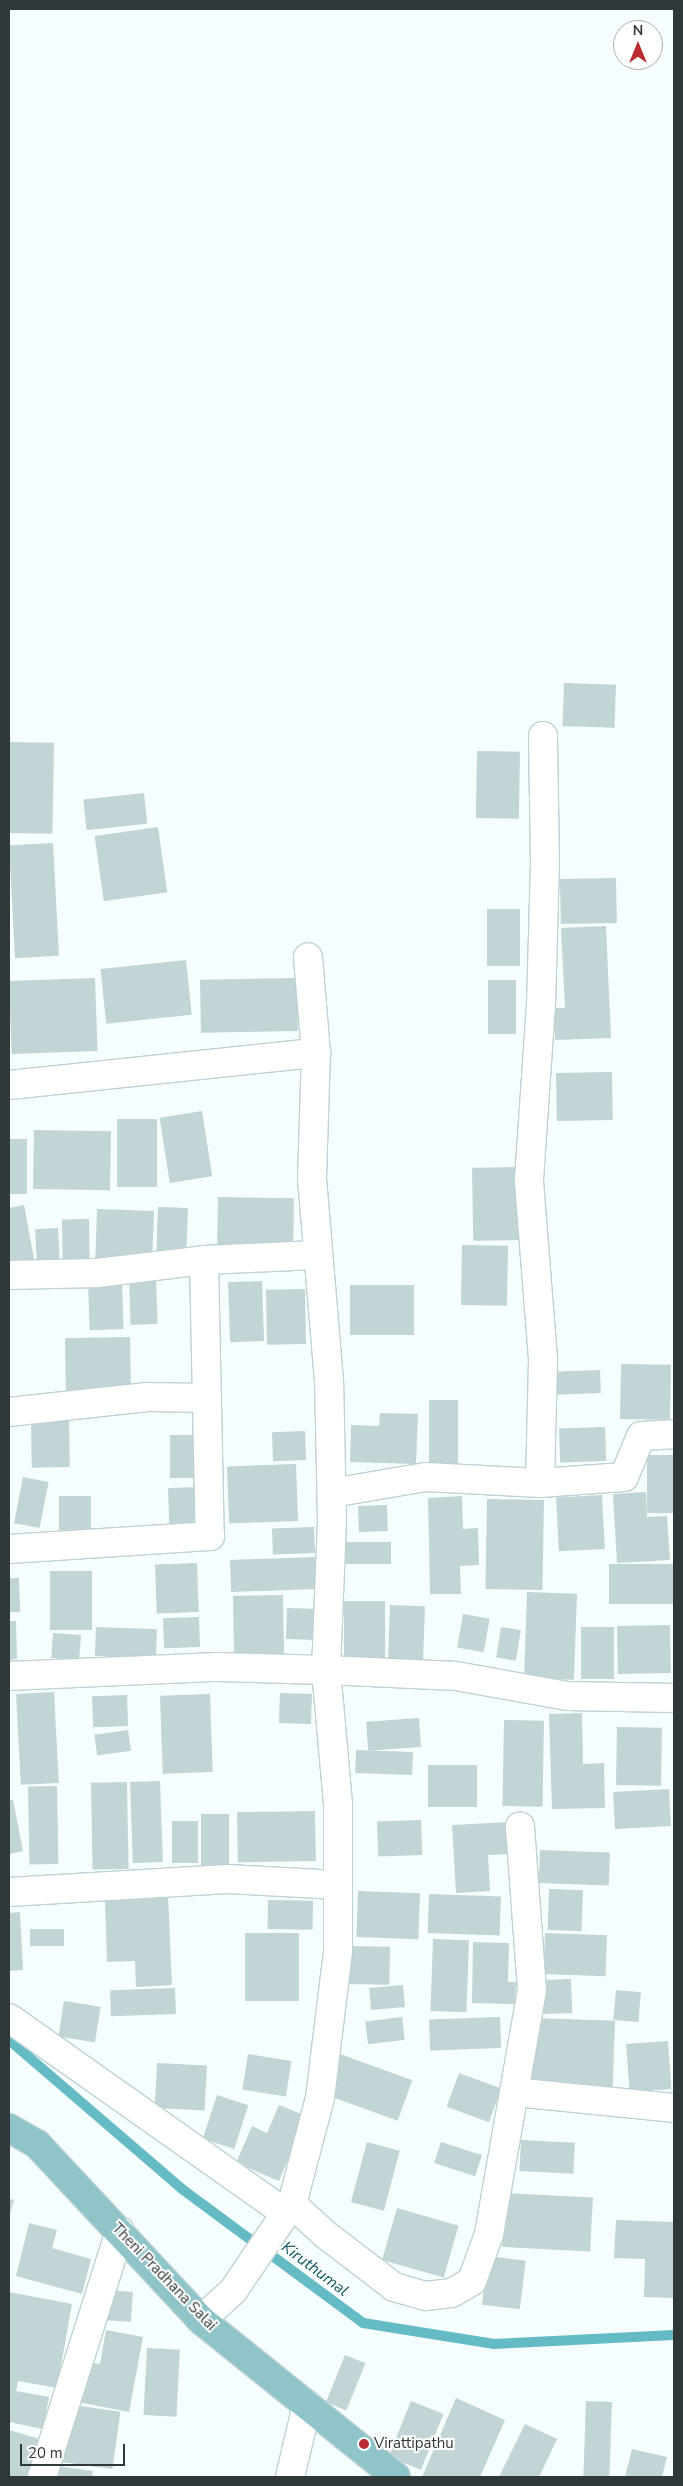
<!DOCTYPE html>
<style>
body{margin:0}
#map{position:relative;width:683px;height:2486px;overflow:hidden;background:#f5fdfe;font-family:"Nunito Sans",sans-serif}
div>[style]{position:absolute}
.stream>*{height:10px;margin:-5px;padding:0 5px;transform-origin:5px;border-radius:5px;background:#65bbc4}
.building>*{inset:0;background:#c1d4d6;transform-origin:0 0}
.roads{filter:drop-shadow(1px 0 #bed2d4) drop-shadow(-1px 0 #bed2d4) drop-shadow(0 1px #bed2d4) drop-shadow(0 -1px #bed2d4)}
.minor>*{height:28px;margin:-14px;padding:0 14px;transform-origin:14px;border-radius:14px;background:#fff}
.primary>*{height:28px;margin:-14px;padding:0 14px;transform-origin:14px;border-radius:14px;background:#8fc4c9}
.dots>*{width:14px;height:14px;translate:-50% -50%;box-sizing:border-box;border:2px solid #fff;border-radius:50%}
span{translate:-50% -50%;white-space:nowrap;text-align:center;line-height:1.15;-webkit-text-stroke:4px #fff;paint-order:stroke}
.street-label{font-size:15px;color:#303839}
.poi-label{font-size:15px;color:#303839}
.left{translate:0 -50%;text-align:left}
.water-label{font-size:16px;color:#0f5a61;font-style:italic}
.frame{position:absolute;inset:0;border:10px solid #303839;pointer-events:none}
.north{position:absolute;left:613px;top:20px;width:50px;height:50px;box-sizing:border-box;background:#fff;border:1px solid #acafb0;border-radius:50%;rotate:0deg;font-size:14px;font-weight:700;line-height:20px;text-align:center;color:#303839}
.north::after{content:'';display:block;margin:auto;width:18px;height:22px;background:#bb2b31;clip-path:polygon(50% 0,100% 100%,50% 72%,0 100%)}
.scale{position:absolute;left:20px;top:2444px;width:105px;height:22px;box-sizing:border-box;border:2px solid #303839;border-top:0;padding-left:6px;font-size:15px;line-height:18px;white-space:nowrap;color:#303839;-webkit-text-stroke:4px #fff;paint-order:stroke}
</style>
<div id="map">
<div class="stream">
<div style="left:9px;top:2040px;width:228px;rotate:40.7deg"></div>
<div style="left:182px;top:2189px;width:225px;rotate:36.5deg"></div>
<div style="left:363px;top:2323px;width:133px;rotate:9.1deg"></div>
<div style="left:494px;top:2344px;width:180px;rotate:-2.9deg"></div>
</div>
<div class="building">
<div style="left:564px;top:683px;width:52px;height:43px;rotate:2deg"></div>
<div style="left:9px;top:742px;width:45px;height:91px;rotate:1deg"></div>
<div style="left:477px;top:751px;width:43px;height:67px;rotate:1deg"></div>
<div style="left:144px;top:793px;width:31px;height:61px;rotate:84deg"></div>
<div style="left:158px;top:827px;width:66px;height:64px;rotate:82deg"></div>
<div style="left:53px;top:843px;width:113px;height:44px;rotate:87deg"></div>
<div style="left:616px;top:878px;width:45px;height:56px;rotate:89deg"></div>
<div style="left:487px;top:909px;width:33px;height:57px"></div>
<div style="clip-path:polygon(606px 926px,611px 1038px,555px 1040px,554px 1008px,565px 1008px,561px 928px)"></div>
<div style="left:186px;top:960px;width:55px;height:86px;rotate:84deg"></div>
<div style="left:95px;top:978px;width:73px;height:86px;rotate:88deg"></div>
<div style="left:297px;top:978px;width:53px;height:97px;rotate:89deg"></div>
<div style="left:488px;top:980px;width:28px;height:54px"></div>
<div style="left:612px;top:1072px;width:48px;height:56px;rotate:89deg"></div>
<div style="left:202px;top:1111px;width:66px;height:43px;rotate:81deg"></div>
<div style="left:117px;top:1119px;width:40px;height:68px"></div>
<div style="left:34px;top:1130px;width:77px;height:59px;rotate:1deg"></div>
<div style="left:9px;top:1139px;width:18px;height:55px"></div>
<div style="left:520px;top:1167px;width:73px;height:48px;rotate:89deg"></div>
<div style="left:218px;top:1197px;width:76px;height:54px;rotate:1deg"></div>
<div style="clip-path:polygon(24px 1205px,35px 1264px,9px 1270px,9px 1208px)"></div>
<div style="left:158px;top:1207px;width:30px;height:46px;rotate:2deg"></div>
<div style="left:97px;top:1209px;width:57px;height:51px;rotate:2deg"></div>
<div style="left:89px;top:1219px;width:46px;height:27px;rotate:89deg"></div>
<div style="left:58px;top:1228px;width:37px;height:23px;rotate:87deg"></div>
<div style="left:462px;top:1245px;width:46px;height:60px;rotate:1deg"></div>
<div style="left:156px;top:1278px;width:46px;height:27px;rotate:88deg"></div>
<div style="left:262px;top:1281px;width:60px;height:34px;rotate:88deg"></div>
<div style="left:122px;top:1282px;width:47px;height:34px;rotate:88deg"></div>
<div style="left:414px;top:1285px;width:50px;height:64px;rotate:90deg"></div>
<div style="left:305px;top:1289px;width:55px;height:39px;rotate:89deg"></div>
<div style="left:130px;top:1337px;width:55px;height:65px;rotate:89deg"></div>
<div style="left:621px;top:1364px;width:50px;height:55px;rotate:1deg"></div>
<div style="left:600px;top:1370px;width:23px;height:48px;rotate:88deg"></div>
<div style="left:429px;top:1400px;width:29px;height:66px"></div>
<div style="clip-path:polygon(380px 1413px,418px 1414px,416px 1464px,350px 1462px,351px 1425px,379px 1426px)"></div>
<div style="left:69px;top:1421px;width:46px;height:38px;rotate:89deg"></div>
<div style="left:605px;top:1427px;width:34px;height:46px;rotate:88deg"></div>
<div style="left:305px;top:1431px;width:29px;height:33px;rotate:88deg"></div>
<div style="left:170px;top:1435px;width:30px;height:43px"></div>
<div style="left:647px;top:1455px;width:27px;height:58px"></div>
<div style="left:296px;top:1464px;width:57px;height:69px;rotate:88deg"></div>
<div style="left:23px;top:1477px;width:26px;height:47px;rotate:11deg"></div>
<div style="left:200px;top:1487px;width:36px;height:32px;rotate:88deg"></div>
<div style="clip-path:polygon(646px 1492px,647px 1517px,667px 1516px,670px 1560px,617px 1563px,613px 1494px)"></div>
<div style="left:602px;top:1495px;width:54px;height:46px;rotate:87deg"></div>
<div style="left:59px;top:1496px;width:32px;height:38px"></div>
<div style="clip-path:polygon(462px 1496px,463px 1529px,478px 1528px,479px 1565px,460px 1566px,461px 1594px,430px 1594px,428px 1498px)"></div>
<div style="left:487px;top:1499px;width:57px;height:90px;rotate:1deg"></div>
<div style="left:387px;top:1505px;width:26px;height:29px;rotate:88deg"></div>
<div style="left:314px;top:1527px;width:26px;height:42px;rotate:88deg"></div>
<div style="left:391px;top:1542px;width:22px;height:48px;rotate:90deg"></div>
<div style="left:315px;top:1557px;width:32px;height:85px;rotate:88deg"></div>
<div style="left:197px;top:1563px;width:49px;height:42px;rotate:88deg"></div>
<div style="left:674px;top:1564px;width:40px;height:65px;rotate:90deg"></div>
<div style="left:50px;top:1571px;width:42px;height:59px"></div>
<div style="left:19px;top:1578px;width:34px;height:10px;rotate:88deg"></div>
<div style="left:527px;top:1592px;width:50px;height:86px;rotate:2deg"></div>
<div style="left:283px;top:1595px;width:60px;height:50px;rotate:89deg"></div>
<div style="left:344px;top:1601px;width:41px;height:65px"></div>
<div style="left:390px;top:1605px;width:35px;height:62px;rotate:2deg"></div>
<div style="left:287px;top:1608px;width:31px;height:31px;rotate:2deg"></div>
<div style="left:463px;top:1614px;width:27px;height:34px;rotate:10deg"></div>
<div style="left:199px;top:1617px;width:30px;height:36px;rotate:88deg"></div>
<div style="clip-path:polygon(9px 1621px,16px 1621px,17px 1659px,9px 1660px)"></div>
<div style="left:670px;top:1625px;width:48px;height:53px;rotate:89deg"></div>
<div style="left:96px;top:1627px;width:61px;height:29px;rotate:2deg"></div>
<div style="left:501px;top:1627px;width:20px;height:31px;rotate:9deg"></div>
<div style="left:581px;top:1627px;width:33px;height:52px"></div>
<div style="left:53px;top:1633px;width:28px;height:25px;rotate:4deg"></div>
<div style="left:54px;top:1692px;width:91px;height:38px;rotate:87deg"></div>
<div style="left:280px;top:1693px;width:32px;height:30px;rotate:2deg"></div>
<div style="left:210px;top:1694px;width:78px;height:50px;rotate:88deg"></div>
<div style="left:127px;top:1695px;width:31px;height:35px;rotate:88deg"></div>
<div style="clip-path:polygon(582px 1713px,583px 1764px,604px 1763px,605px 1808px,552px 1809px,549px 1714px)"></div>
<div style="left:419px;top:1718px;width:29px;height:53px;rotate:86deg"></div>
<div style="left:504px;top:1720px;width:40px;height:86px;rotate:1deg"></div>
<div style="left:617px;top:1727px;width:45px;height:58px;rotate:1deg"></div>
<div style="left:128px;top:1730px;width:21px;height:34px;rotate:82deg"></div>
<div style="left:356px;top:1750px;width:57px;height:23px;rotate:2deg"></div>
<div style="left:428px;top:1765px;width:49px;height:42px"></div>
<div style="left:160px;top:1781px;width:81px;height:30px;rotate:88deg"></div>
<div style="left:127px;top:1782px;width:87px;height:36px;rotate:89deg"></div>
<div style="left:57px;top:1786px;width:78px;height:29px;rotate:89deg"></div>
<div style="left:669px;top:1789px;width:37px;height:56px;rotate:87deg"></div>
<div style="clip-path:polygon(9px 1800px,13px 1800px,23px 1851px,9px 1854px)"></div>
<div style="left:315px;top:1811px;width:50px;height:78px;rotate:89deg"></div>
<div style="left:201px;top:1814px;width:28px;height:52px"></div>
<div style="left:421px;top:1820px;width:35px;height:44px;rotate:88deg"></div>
<div style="left:172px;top:1821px;width:26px;height:42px"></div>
<div style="clip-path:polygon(509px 1822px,511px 1854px,488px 1855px,490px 1891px,456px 1893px,452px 1825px)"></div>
<div style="left:540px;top:1850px;width:70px;height:33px;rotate:2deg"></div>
<div style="left:549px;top:1889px;width:34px;height:41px;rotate:2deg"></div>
<div style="left:358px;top:1891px;width:62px;height:46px;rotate:2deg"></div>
<div style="left:429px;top:1894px;width:72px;height:39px;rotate:2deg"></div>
<div style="clip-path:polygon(168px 1896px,172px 1985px,136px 1987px,135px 1961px,107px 1962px,105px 1899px)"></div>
<div style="left:268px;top:1900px;width:45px;height:29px;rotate:1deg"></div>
<div style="clip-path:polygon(20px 1912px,23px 1970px,9px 1971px,9px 1913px)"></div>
<div style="left:30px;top:1929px;width:34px;height:17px"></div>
<div style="left:245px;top:1933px;width:54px;height:68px"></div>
<div style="left:545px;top:1933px;width:62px;height:41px;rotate:2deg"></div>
<div style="left:433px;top:1939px;width:36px;height:72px;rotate:2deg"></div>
<div style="clip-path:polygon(473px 1942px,509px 1943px,508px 1982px,516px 1982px,515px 2004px,472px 2003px)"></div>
<div style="left:347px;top:1946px;width:43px;height:38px;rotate:1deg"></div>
<div style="left:571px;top:1979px;width:34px;height:29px;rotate:88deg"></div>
<div style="left:403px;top:1985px;width:22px;height:34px;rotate:85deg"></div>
<div style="left:175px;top:1988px;width:26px;height:65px;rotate:88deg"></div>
<div style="left:616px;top:1990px;width:25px;height:30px;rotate:5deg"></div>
<div style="left:64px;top:2001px;width:37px;height:36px;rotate:9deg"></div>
<div style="left:402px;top:2017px;width:23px;height:37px;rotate:83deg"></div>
<div style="left:500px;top:2017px;width:31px;height:71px;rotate:88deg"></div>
<div style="left:533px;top:2018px;width:82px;height:68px;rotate:2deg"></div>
<div style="left:668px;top:2041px;width:48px;height:42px;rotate:86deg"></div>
<div style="left:248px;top:2054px;width:44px;height:36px;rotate:9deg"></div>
<div style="left:340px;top:2054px;width:77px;height:43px;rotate:20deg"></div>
<div style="left:157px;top:2063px;width:50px;height:45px;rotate:3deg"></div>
<div style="left:459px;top:2073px;width:45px;height:36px;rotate:20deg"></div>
<div style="left:217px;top:2095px;width:33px;height:46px;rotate:18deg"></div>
<div style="clip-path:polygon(279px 2105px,306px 2116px,279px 2181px,236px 2163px,252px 2126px,267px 2133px)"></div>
<div style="left:521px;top:2140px;width:54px;height:31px;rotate:3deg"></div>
<div style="left:367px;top:2142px;width:34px;height:62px;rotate:15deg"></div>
<div style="left:441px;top:2142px;width:43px;height:22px;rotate:18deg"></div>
<div style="left:505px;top:2193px;width:88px;height:54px;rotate:3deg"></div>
<div style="clip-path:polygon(9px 2199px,14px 2200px,9px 2217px)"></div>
<div style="left:397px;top:2208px;width:64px;height:54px;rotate:16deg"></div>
<div style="clip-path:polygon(616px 2220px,674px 2222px,674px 2298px,644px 2297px,645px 2259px,614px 2258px)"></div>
<div style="clip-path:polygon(29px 2223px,57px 2230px,52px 2248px,91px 2259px,82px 2294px,16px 2276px)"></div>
<div style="left:488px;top:2256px;width:38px;height:49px;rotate:7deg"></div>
<div style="left:106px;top:2290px;width:27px;height:30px;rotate:4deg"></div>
<div style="clip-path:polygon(9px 2292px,72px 2304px,57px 2388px,18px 2381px,16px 2391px,49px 2397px,43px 2429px,9px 2422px)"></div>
<div style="clip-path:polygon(106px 2330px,143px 2337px,129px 2412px,73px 2401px,81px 2361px,100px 2364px)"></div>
<div style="left:147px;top:2348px;width:33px;height:67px;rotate:3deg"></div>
<div style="left:345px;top:2355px;width:22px;height:51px;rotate:22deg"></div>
<div style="clip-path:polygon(456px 2398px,505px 2420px,480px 2477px,422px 2477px)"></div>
<div style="left:411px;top:2401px;width:35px;height:60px;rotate:22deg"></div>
<div style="left:586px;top:2401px;width:26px;height:76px;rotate:2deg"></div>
<div style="left:66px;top:2404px;width:55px;height:58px;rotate:8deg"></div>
<div style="clip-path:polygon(525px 2424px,557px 2439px,539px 2477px,499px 2477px)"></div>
<div style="clip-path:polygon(9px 2430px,43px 2440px,32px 2477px,9px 2477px)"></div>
<div style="clip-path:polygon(632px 2449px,667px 2457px,662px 2477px,625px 2477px)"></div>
<div style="clip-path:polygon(50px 2465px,93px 2471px,92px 2477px,49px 2477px)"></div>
</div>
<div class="roads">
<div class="minor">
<div style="left:9px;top:1085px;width:309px;rotate:-6deg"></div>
<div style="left:204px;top:1260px;width:113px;rotate:-2.5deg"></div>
<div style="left:9px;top:1275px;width:88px;rotate:-1.3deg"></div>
<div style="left:97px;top:1273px;width:108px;rotate:-6.9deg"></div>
<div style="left:204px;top:1260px;width:276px;rotate:88.8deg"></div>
<div style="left:210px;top:1536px;width:201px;rotate:176.3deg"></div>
<div style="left:9px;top:1412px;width:139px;rotate:-6.2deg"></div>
<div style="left:147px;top:1397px;width:60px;rotate:1deg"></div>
<div style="left:540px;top:1483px;width:124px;rotate:-88.6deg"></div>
<div style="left:543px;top:1359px;width:180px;rotate:-94.5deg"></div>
<div style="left:529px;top:1180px;width:174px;rotate:-86.1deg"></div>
<div style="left:541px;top:1006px;width:142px;rotate:-88.4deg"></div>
<div style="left:545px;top:864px;width:128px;rotate:-90.9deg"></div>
<div style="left:332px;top:1493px;width:95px;rotate:-9.7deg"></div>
<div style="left:426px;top:1477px;width:114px;rotate:3deg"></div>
<div style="left:540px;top:1483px;width:84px;rotate:-4.1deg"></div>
<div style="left:624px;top:1477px;width:44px;rotate:-67.5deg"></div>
<div style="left:641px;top:1436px;width:33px;rotate:-3deg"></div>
<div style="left:9px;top:1676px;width:209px;rotate:-2.5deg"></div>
<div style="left:218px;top:1667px;width:108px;rotate:1.6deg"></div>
<div style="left:326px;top:1670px;width:130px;rotate:2.6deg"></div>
<div style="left:456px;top:1676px;width:113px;rotate:10.2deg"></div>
<div style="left:567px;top:1696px;width:107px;rotate:1.1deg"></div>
<div style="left:9px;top:1892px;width:219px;rotate:-3.4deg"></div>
<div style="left:228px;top:1879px;width:110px;rotate:3.1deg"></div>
<div style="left:9px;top:2018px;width:338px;rotate:35.2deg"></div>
<div style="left:514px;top:2092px;width:161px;rotate:5.7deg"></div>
<div style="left:292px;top:2204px;width:46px;rotate:42.4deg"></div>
<div style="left:326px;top:2235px;width:86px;rotate:37.4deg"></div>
<div style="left:394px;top:2287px;width:33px;rotate:16deg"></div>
<div style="left:426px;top:2296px;width:26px;rotate:-7deg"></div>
<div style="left:452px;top:2293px;width:23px;rotate:-31deg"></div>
<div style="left:472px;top:2281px;width:50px;rotate:-70.1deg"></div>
<div style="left:489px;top:2234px;width:248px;rotate:-80deg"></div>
<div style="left:532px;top:1990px;width:164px;rotate:-94.2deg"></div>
<div style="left:201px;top:2320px;width:43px;rotate:-42.2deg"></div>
<div style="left:233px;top:2291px;width:105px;rotate:-55.9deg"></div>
<div style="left:292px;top:2204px;width:110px;rotate:-75.2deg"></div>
<div style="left:320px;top:2098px;width:148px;rotate:-83deg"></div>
<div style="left:338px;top:1951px;width:147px;rotate:-90deg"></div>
<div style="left:338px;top:1804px;width:135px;rotate:-95.1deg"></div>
<div style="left:326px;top:1670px;width:150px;rotate:-87.7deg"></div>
<div style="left:332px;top:1520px;width:139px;rotate:-91.2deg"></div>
<div style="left:329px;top:1381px;width:203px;rotate:-94.8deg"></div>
<div style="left:312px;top:1179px;width:126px;rotate:-88.2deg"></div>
<div style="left:316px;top:1053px;width:96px;rotate:-94.8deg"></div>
<div style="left:42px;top:2477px;width:258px;rotate:-72.4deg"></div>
<div style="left:290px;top:2477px;width:74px;rotate:-76.7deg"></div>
</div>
<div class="primary">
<div style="left:9px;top:2128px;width:32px;rotate:30deg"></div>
<div style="left:37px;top:2144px;width:241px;rotate:47deg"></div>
<div style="left:201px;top:2320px;width:250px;rotate:38.8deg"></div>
</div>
</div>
<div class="dots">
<div style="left:364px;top:2444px;background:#bb2b31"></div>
</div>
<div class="street-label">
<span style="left:164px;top:2277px;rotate:46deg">Theni Pradhana Salai</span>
</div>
<div class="poi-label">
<span class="left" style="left:374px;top:2444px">Virattipathu</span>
</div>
<div class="water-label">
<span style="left:315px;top:2269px;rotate:37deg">Kiruthumal</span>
</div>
<div class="frame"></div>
<div class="north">N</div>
<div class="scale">20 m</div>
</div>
